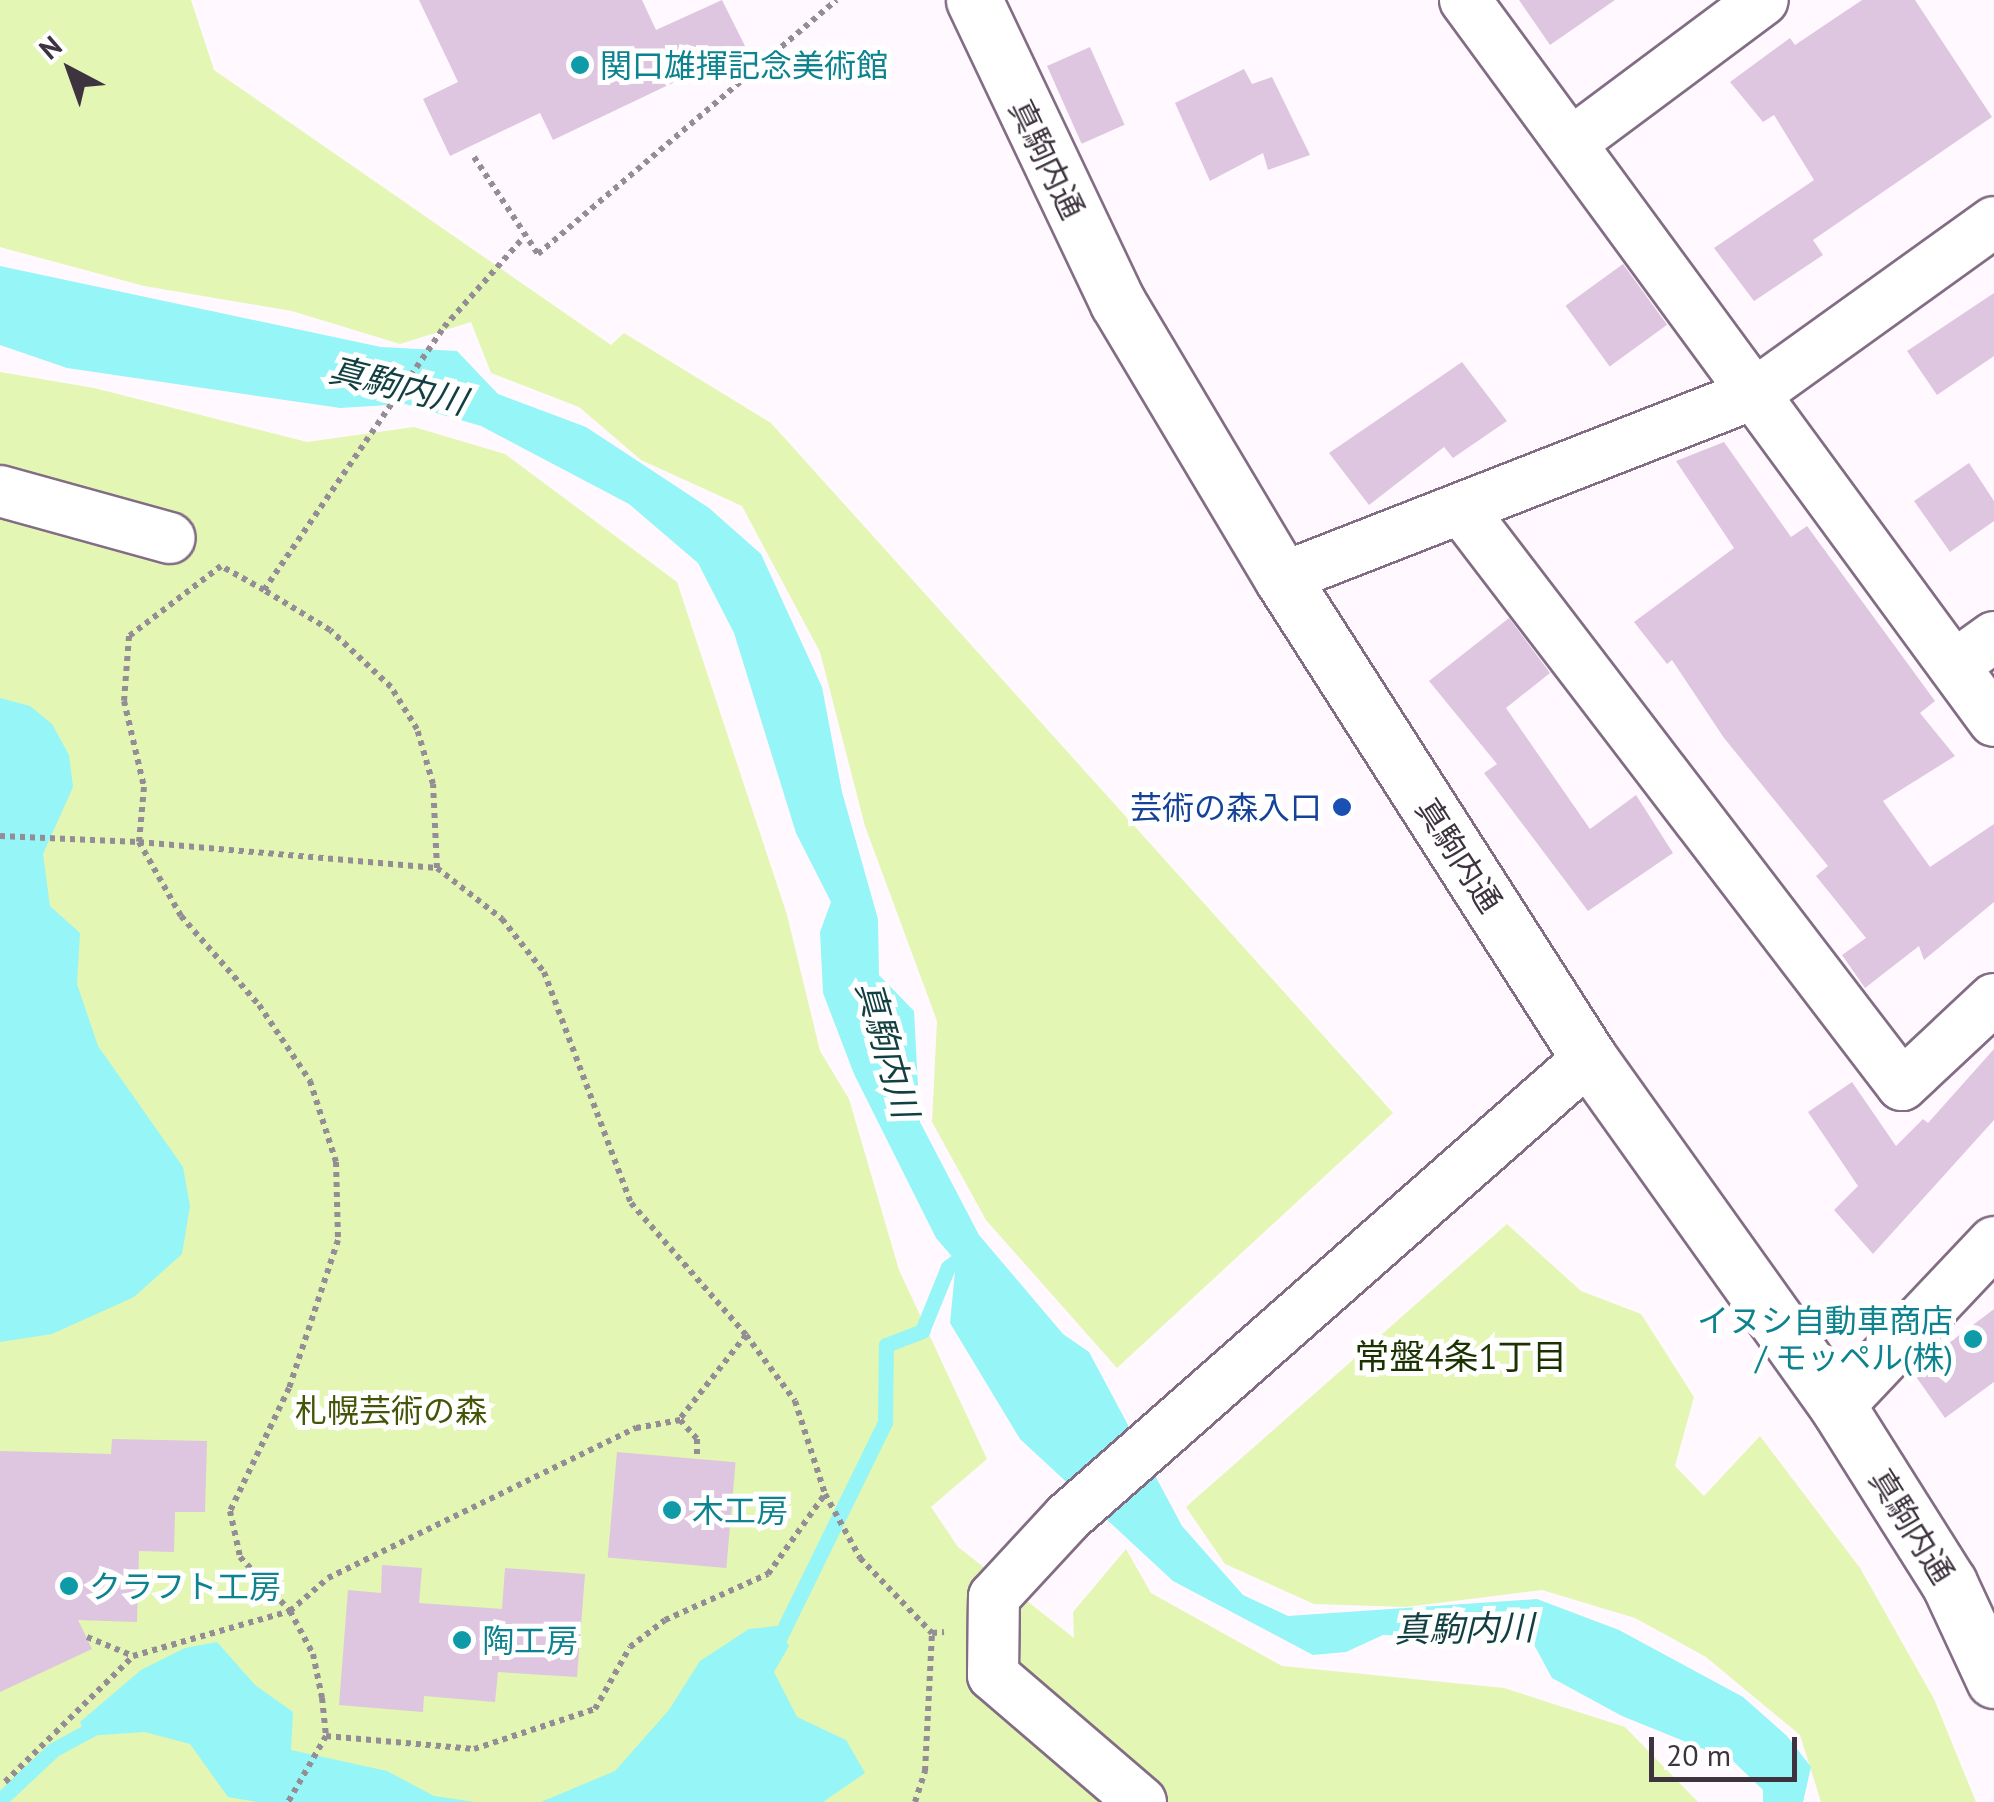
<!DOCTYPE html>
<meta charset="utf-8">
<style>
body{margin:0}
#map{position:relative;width:1994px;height:1802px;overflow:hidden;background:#fff9ff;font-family:"PT Sans","Noto Sans JP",sans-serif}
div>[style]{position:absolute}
.green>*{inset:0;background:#e3f6b3}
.water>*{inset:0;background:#95f5f7}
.stream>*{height:15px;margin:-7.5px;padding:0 7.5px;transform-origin:7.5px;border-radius:7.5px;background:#95f5f7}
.building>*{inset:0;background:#dec5e0;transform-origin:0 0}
.path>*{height:6px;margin-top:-3px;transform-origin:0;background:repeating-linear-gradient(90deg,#958d96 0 5px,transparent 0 10px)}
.roads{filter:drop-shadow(2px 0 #836d85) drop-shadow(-2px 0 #836d85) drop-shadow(0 2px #836d85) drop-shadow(0 -2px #836d85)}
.minor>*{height:50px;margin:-25px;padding:0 25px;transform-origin:25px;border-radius:25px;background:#fff}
.highway>*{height:55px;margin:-27.5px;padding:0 27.5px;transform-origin:27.5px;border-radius:27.5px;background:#fff}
.dots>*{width:28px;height:28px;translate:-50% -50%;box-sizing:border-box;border:5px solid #fff;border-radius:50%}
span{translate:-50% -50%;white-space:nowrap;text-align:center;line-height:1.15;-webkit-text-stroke:10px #fff;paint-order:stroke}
.culture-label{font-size:32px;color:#0d838f}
.left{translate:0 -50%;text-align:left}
.right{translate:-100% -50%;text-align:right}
.street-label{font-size:32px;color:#3e343f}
.transit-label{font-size:32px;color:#164399}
.park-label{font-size:32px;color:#455508}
.water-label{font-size:35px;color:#123f41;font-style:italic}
.neighbourhood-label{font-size:35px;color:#1a3301}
.north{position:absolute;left:20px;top:20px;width:100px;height:100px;-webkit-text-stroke:8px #fff;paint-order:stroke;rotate:319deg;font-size:28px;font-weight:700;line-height:40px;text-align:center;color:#3e343f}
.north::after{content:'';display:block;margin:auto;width:35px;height:45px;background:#3e343f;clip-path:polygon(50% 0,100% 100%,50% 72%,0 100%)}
.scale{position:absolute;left:1649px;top:1737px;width:148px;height:45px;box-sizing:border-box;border:5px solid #3e343f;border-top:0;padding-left:12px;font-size:30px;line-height:35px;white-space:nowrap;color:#3e343f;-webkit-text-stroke:8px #fff;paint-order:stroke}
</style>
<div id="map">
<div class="green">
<div style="clip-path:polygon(0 0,191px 0,214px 70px,611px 345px,624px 333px,771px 423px,1393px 1113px,1117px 1368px,986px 1220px,932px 1122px,937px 1021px,865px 826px,820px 652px,742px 506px,641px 460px,579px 407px,491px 373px,471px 322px,400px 344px,292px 311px,144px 286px,0 247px)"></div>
<div style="clip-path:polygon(0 372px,94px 388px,307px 442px,414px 427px,505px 454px,677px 582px,787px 915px,820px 1051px,849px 1099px,899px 1270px,987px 1459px,931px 1507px,958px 1547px,1074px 1638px,1073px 1612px,1126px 1549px,1151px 1593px,1282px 1666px,1504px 1688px,1625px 1727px,1698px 1802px,0 1802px)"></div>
<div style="clip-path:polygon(1507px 1224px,1581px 1291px,1641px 1314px,1694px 1397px,1675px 1466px,1704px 1496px,1760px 1436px,1860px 1568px,1934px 1699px,1976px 1802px,1821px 1802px,1800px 1735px,1706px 1657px,1635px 1618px,1542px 1590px,1406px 1607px,1314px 1604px,1225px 1564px,1186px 1507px)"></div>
</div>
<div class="water">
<div style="clip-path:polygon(0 266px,381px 347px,457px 351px,498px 394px,586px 427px,709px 508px,761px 554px,822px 687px,842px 792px,878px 919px,879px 975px,914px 1011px,920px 1122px,979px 1235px,1063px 1334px,1089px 1352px,1182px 1526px,1243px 1595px,1288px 1616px,1537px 1599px,1619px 1630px,1743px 1697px,1787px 1736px,1811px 1767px,1803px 1802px,1763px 1802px,1763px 1790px,1733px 1761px,1622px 1716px,1552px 1678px,1532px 1641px,1383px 1635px,1346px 1652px,1313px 1655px,1173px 1581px,1020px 1439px,950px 1323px,956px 1261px,936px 1238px,854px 1074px,823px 993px,820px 932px,831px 902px,796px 833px,734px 633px,698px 563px,629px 504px,481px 426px,405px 404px,340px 408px,67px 368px,0 345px)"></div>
<div style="clip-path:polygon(0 698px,30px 706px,52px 724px,69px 755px,73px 787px,43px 854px,50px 906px,80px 933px,77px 984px,98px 1046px,183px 1167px,190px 1206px,182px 1254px,134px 1297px,52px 1334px,0 1342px)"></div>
<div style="clip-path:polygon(777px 1626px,789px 1646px,774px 1672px,797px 1717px,846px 1740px,865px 1773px,823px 1802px,541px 1802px,615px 1771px,669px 1710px,700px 1661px,749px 1629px)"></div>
<div style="clip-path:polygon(217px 1642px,255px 1685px,293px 1712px,291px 1750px,387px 1771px,434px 1796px,475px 1802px,257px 1802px,228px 1797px,190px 1744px,145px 1732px,86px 1736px,80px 1722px,141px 1670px,185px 1648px)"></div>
</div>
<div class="stream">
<div style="left:773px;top:1651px;width:255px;rotate:-63.9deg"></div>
<div style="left:885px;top:1422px;width:77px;rotate:-89.3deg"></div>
<div style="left:886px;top:1345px;width:39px;rotate:-21deg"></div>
<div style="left:922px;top:1331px;width:69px;rotate:-67.9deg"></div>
<div style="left:948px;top:1267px;width:27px;rotate:-36deg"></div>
<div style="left:0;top:1800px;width:73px;rotate:-43.3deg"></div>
<div style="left:53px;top:1750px;width:52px;rotate:-28.5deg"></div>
</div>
<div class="building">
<div style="clip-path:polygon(419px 0,642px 0,656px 30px,722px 0,746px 48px,553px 140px,540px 113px,450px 156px,423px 99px,458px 82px)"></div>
<div style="clip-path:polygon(1519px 0,1615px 0,1550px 45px)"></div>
<div style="clip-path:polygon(1862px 0,1915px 0,1992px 117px,1813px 240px,1823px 255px,1754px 301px,1714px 248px,1814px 180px,1774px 115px,1763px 122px,1730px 82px,1790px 38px,1795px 45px)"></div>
<div style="left:1090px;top:47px;width:85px;height:47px;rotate:66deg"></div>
<div style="clip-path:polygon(1244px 69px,1252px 84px,1272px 77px,1310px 155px,1268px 170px,1263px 153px,1210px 181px,1175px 103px)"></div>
<div style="left:1623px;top:264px;width:75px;height:71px;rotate:54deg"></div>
<div style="clip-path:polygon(1994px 293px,1994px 356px,1937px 395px,1907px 351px)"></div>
<div style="clip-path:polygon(1462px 362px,1507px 421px,1453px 458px,1444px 447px,1369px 505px,1329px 453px)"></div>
<div style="clip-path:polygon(1724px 442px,1791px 537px,1807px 526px,1935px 701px,1920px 713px,1955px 756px,1883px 801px,1930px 867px,1994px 824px,1994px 902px,1924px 960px,1919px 946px,1865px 988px,1842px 955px,1866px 938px,1816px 876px,1828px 866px,1724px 738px,1672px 660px,1667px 664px,1634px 622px,1734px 548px,1676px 461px)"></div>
<div style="clip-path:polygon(1969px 463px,1994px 501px,1994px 521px,1950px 552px,1914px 501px)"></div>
<div style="clip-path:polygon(1509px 618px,1550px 673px,1506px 708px,1590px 829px,1636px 795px,1673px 853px,1588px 911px,1484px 773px,1497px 764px,1429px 681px)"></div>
<div style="clip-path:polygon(1994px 1049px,1994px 1120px,1873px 1254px,1834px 1210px,1858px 1186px,1808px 1112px,1852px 1082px,1896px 1146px,1923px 1119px,1928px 1123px)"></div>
<div style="clip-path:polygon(1994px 1309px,1994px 1382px,1945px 1418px,1912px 1371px)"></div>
<div style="clip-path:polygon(112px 1439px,207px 1441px,205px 1512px,175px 1512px,174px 1552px,139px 1551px,137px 1622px,78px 1620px,92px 1649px,0 1692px,0 1451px,111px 1454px)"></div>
<div style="left:617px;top:1452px;width:119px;height:106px;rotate:5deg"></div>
<div style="clip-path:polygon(382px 1565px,422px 1568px,419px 1603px,502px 1609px,505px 1568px,585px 1574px,577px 1677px,498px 1672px,495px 1702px,424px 1696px,423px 1712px,339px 1705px,348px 1590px,381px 1593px)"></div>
</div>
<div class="path">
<div style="left:474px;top:157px;width:116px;rotate:56.6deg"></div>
<div style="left:538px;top:254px;width:392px;rotate:-40.4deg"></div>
<div style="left:264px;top:590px;width:49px;rotate:-150.8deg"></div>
<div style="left:221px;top:566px;width:116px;rotate:142.7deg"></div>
<div style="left:129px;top:636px;width:65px;rotate:94.4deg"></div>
<div style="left:124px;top:701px;width:88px;rotate:76.9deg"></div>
<div style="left:144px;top:787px;width:55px;rotate:95.2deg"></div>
<div style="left:139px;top:842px;width:299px;rotate:5deg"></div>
<div style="left:437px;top:868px;width:83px;rotate:38.1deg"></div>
<div style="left:502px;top:919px;width:68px;rotate:51.6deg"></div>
<div style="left:544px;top:972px;width:247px;rotate:69.4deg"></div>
<div style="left:631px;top:1203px;width:175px;rotate:48.9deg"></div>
<div style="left:746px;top:1335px;width:110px;rotate:128.3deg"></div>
<div style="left:0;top:836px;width:139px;rotate:2.5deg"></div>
<div style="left:139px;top:842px;width:85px;rotate:60.4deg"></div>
<div style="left:181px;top:916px;width:118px;rotate:48.8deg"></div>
<div style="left:259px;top:1005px;width:92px;rotate:56.1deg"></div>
<div style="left:310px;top:1081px;width:85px;rotate:72.2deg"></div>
<div style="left:336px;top:1162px;width:78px;rotate:88.5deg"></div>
<div style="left:338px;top:1240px;width:156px;rotate:108.3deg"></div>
<div style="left:289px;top:1388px;width:136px;rotate:115.6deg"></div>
<div style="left:230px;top:1511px;width:47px;rotate:77.7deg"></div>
<div style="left:240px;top:1557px;width:74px;rotate:47.2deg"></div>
<div style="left:290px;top:1611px;width:49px;rotate:61.9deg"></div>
<div style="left:313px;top:1654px;width:45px;rotate:78.4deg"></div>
<div style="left:322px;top:1698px;width:38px;rotate:84deg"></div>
<div style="left:326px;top:1736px;width:76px;rotate:119.9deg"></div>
<div style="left:437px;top:868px;width:84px;rotate:-92.7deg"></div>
<div style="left:433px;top:784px;width:57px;rotate:-106.2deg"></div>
<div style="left:417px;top:729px;width:49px;rotate:-121.8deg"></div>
<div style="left:391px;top:687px;width:83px;rotate:-136.9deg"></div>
<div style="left:330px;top:630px;width:77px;rotate:-148.8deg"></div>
<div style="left:264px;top:590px;width:319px;rotate:-55.6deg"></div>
<div style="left:444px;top:327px;width:118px;rotate:-48.4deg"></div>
<div style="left:746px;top:1335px;width:82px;rotate:53.4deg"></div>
<div style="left:795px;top:1401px;width:98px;rotate:72.1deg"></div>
<div style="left:825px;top:1494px;width:73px;rotate:61.3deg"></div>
<div style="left:860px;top:1558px;width:104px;rotate:46.2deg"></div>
<div style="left:932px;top:1633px;width:12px;rotate:-5deg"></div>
<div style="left:87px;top:1637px;width:50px;rotate:22.4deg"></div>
<div style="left:133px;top:1656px;width:163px;rotate:-16deg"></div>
<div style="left:290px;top:1611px;width:50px;rotate:-41deg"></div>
<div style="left:328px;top:1578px;width:343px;rotate:-26deg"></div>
<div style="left:636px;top:1428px;width:45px;rotate:-10.3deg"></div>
<div style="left:680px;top:1420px;width:25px;rotate:48deg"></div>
<div style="left:697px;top:1439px;width:20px;rotate:90deg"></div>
<div style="left:326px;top:1736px;width:149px;rotate:5deg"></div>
<div style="left:474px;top:1749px;width:127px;rotate:-18.3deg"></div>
<div style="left:595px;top:1709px;width:71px;rotate:-60.6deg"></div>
<div style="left:630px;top:1647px;width:44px;rotate:-37.6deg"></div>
<div style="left:665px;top:1620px;width:113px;rotate:-24.1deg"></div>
<div style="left:768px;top:1574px;width:98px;rotate:-54.5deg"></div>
<div style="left:5px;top:1782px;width:180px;rotate:-44.5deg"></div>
<div style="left:915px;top:1802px;width:33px;rotate:-72deg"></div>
<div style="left:925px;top:1771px;width:138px;rotate:-87.1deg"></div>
</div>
<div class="roads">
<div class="minor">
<div style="left:1465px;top:0;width:894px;rotate:53.73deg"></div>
<div style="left:1571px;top:143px;width:239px;rotate:-36.7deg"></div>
<div style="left:0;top:491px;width:176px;rotate:15.5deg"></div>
<div style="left:1462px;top:510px;width:724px;rotate:52.58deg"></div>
<div style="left:1902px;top:1085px;width:126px;rotate:-43.1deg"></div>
<div style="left:1282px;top:578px;width:509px;rotate:-21.32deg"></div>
<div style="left:1756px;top:393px;width:293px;rotate:-35.7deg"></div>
<div style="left:1955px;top:665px;width:48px;rotate:-35.7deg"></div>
<div style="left:1838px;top:1407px;width:227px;rotate:-46.6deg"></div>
<div style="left:1141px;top:1802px;width:195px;rotate:-139.4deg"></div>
<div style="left:993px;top:1675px;width:78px;rotate:-89.3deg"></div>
<div style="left:994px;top:1597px;width:109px;rotate:-47.2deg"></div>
<div style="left:1068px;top:1517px;width:694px;rotate:-41.38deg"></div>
</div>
<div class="highway">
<div style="left:974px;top:0;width:335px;rotate:64.6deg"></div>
<div style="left:1118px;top:303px;width:320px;rotate:59.2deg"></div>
<div style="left:1282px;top:578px;width:570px;rotate:57.4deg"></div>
<div style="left:1589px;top:1058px;width:429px;rotate:54.5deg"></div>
<div style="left:1838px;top:1407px;width:208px;rotate:57.8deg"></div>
<div style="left:1949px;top:1583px;width:107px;rotate:65.1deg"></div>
</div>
</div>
<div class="dots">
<div style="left:580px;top:65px;background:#0f9aa8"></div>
<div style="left:1342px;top:807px;background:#1a4fb4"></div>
<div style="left:1973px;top:1339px;background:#0f9aa8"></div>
<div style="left:672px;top:1510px;background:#0f9aa8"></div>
<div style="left:69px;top:1586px;background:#0f9aa8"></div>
<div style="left:462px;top:1640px;background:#0f9aa8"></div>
</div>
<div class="culture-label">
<span class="left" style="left:600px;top:65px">関口雄揮記念美術館</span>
<span class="right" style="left:1953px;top:1339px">イヌシ自動車商店<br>/ モッペル(株)</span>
<span class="left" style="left:692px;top:1510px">木工房</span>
<span class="left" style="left:89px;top:1586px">クラフト工房</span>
<span class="left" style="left:482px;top:1640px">陶工房</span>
</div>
<div class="street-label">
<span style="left:1047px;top:159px;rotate:64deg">真駒内通</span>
<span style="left:1459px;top:855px;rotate:57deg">真駒内通</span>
<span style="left:1912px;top:1526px;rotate:58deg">真駒内通</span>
</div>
<div class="transit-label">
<span class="right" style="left:1322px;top:807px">芸術の森入口</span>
</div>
<div class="park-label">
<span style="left:391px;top:1410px">札幌芸術の森</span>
</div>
<div class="water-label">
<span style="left:398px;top:385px;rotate:14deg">真駒内川</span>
<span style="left:888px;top:1049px;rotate:74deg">真駒内川</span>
<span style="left:1464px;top:1628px;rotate:-1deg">真駒内川</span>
</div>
<div class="neighbourhood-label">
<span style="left:1461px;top:1356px">常盤4条1丁目</span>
</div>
<div class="north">N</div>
<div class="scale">20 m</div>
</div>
